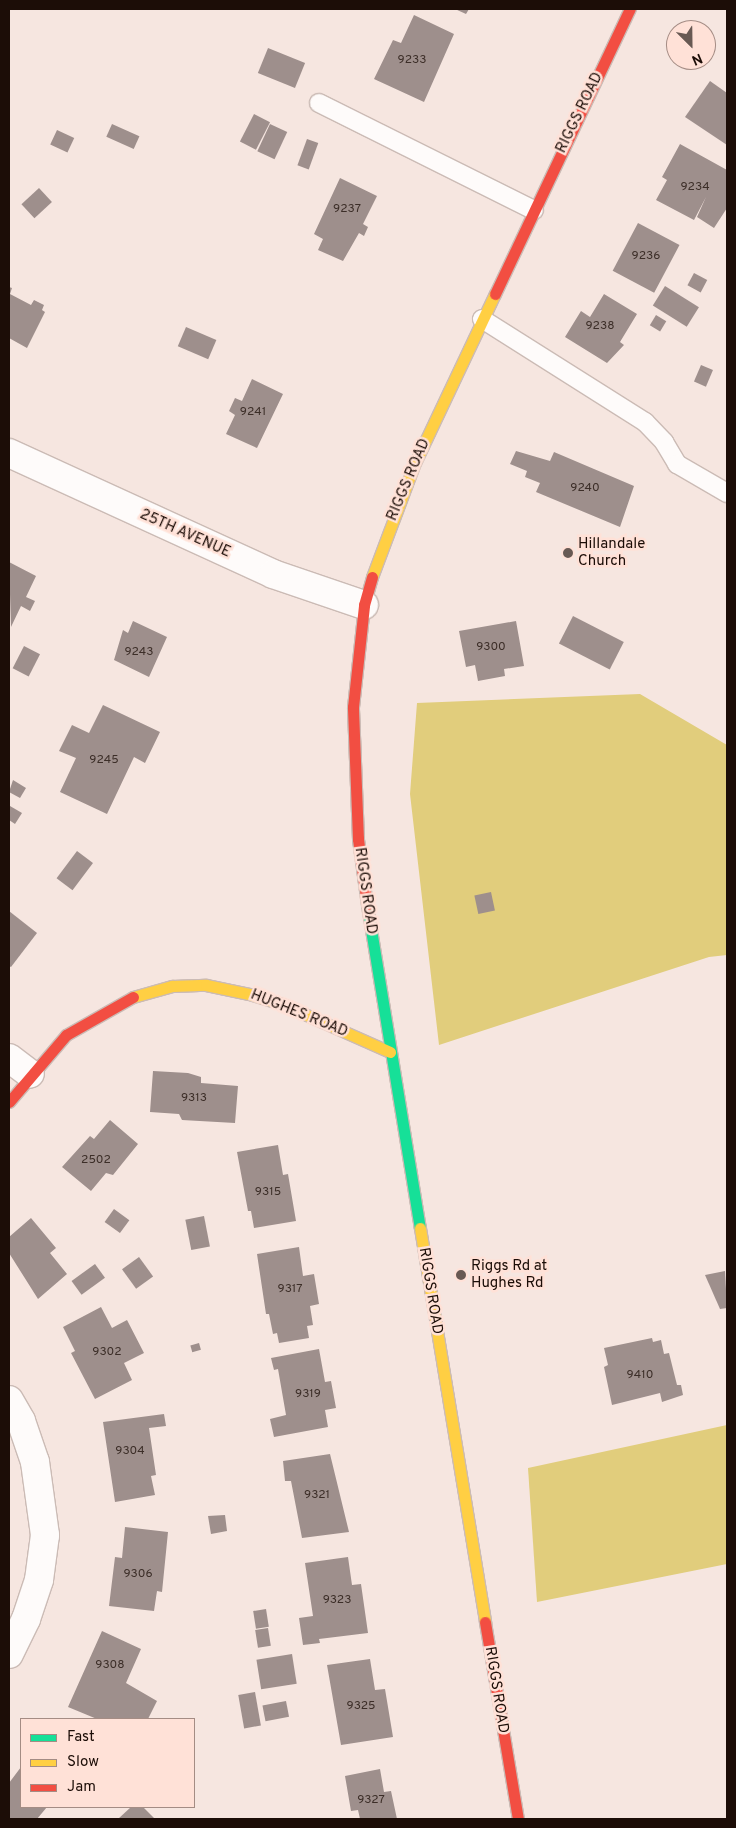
<!DOCTYPE html>
<style>
body{margin:0}
#map{position:relative;width:736px;height:1828px;overflow:hidden;background:#f6e6e0;font-family:Overpass,sans-serif}
div>[style]{position:absolute}
.green>*{inset:0;background:#e1cd7c}
.building>*{inset:0;background:#9e8f8c;transform-origin:0 0}
.roads{filter:drop-shadow(1px 0 #cbbbb5) drop-shadow(-1px 0 #cbbbb5) drop-shadow(0 1px #cbbbb5) drop-shadow(0 -1px #cbbbb5)}
.lane>*{height:18px;margin:-9px;padding:0 9px;transform-origin:9px;border-radius:9px;background:#fefbfa}
.street>*{height:28px;margin:-14px;padding:0 14px;transform-origin:14px;border-radius:14px;background:#fefbfa}
.fast>*{height:11px;margin:-5.5px;padding:0 5.5px;transform-origin:5.5px;border-radius:5.5px;background:#16e098}
.slow>*{height:11px;margin:-5.5px;padding:0 5.5px;transform-origin:5.5px;border-radius:5.5px;background:#ffcf43}
.jam>*{height:11px;margin:-5.5px;padding:0 5.5px;transform-origin:5.5px;border-radius:5.5px;background:#f24e42}
.dots>*{width:14px;height:14px;translate:-50% -50%;box-sizing:border-box;border:2px solid #ffe1d7;border-radius:50%}
span{translate:-50% -50%;white-space:nowrap;text-align:center;line-height:1.15;-webkit-text-stroke:5px #ffe1d7;paint-order:stroke}
.number-label{font-size:12px;color:#3c2e28}
.number-label span{-webkit-text-stroke-width:0}
.street-label{font-size:15px;color:#1c0d07}
.poi-label{font-size:15px;color:#1c0d07}
.left{translate:0 -50%;text-align:left}
.frame{position:absolute;inset:0;border:10px solid #1c0d07;pointer-events:none}
.legend{position:absolute;left:20px;top:1718px;width:175px;height:90px;box-sizing:border-box;background:#ffe1d7;border:1px solid #a48c84;margin:0;padding:6px 9px;list-style:none;font-size:15px;color:#1c0d07}
.legend li{display:flex;align-items:center;gap:10px;height:25px}
.legend b{width:25px;border:1px solid #a48c84}
.north{position:absolute;left:666px;top:20px;width:50px;height:50px;box-sizing:border-box;background:#ffe1d7;border:1px solid #a48c84;border-radius:50%;rotate:157deg;font-size:14px;font-weight:700;line-height:20px;text-align:center;color:#1c0d07}
.north::after{content:'';display:block;margin:auto;width:18px;height:22px;background:#685953;clip-path:polygon(50% 0,100% 100%,50% 72%,0 100%)}
</style>
<div id="map">
<div class="green">
<div style="clip-path:polygon(640px 694px,727px 745px,727px 955px,709px 957px,439px 1045px,410px 794px,417px 703px)"></div>
<div style="clip-path:polygon(727px 1425px,727px 1564px,537px 1602px,528px 1468px)"></div>
</div>
<div class="building">
<div style="clip-path:polygon(455px 9px,469px 9px,466px 14px)"></div>
<div style="clip-path:polygon(414px 15px,454px 34px,424px 102px,374px 79px,393px 40px,401px 43px)"></div>
<div style="left:268px;top:48px;width:40px;height:27px;rotate:22deg"></div>
<div style="clip-path:polygon(710px 81px,727px 93px,727px 145px,685px 117px)"></div>
<div style="left:254px;top:114px;width:18px;height:31px;rotate:27deg"></div>
<div style="left:112px;top:124px;width:30px;height:14px;rotate:24deg"></div>
<div style="left:270px;top:124px;width:19px;height:30px;rotate:25deg"></div>
<div style="left:57px;top:130px;width:19px;height:16px;rotate:25deg"></div>
<div style="left:307px;top:139px;width:12px;height:28px;rotate:20deg"></div>
<div style="clip-path:polygon(680px 144px,727px 170px,727px 208px,714px 228px,697px 217px,706px 197px,694px 220px,656px 200px,667px 180px,662px 177px)"></div>
<div style="clip-path:polygon(340px 178px,377px 196px,363px 224px,368px 227px,364px 236px,359px 233px,343px 261px,318px 250px,323px 239px,314px 234px)"></div>
<div style="left:39px;top:188px;width:19px;height:24px;rotate:47deg"></div>
<div style="left:638px;top:223px;width:47px;height:54px;rotate:28deg"></div>
<div style="left:694px;top:273px;width:15px;height:14px;rotate:28deg"></div>
<div style="left:665px;top:286px;width:40px;height:23px;rotate:32deg"></div>
<div style="clip-path:polygon(9px 287px,12px 288px,10px 294px,31px 305px,34px 300px,44px 305px,42px 310px,45px 312px,27px 348px,9px 338px)"></div>
<div style="clip-path:polygon(604px 294px,637px 314px,620px 342px,624px 345px,607px 363px,565px 337px,581px 311px,590px 317px)"></div>
<div style="left:656px;top:315px;width:12px;height:12px;rotate:31deg"></div>
<div style="left:186px;top:327px;width:33px;height:21px;rotate:23deg"></div>
<div style="left:701px;top:365px;width:13px;height:18px;rotate:23deg"></div>
<div style="clip-path:polygon(252px 379px,283px 394px,257px 448px,226px 434px,235px 415px,229px 411px,235px 398px,242px 401px)"></div>
<div style="clip-path:polygon(516px 451px,550px 461px,554px 452px,634px 486px,620px 527px,536px 492px,540px 483px,525px 477px,527px 471px,510px 464px)"></div>
<div style="clip-path:polygon(9px 562px,36px 576px,26px 597px,35px 601px,30px 611px,21px 606px,11px 627px)"></div>
<div style="left:573px;top:616px;width:57px;height:31px;rotate:27deg"></div>
<div style="clip-path:polygon(133px 621px,167px 637px,149px 677px,114px 660px,123px 630px,128px 633px)"></div>
<div style="clip-path:polygon(516px 621px,524px 666px,504px 669px,505px 676px,478px 681px,475px 665px,466px 667px,459px 631px)"></div>
<div style="left:24px;top:646px;width:18px;height:25px;rotate:27deg"></div>
<div style="clip-path:polygon(103px 705px,160px 732px,145px 763px,134px 757px,107px 814px,60px 792px,76px 758px,59px 751px,72px 725px,89px 733px)"></div>
<div style="clip-path:polygon(13px 780px,26px 788px,20px 798px,9px 792px)"></div>
<div style="clip-path:polygon(10px 806px,22px 813px,15px 824px,9px 820px)"></div>
<div style="left:77px;top:851px;width:20px;height:34px;rotate:37deg"></div>
<div style="left:491px;top:892px;width:19px;height:17px;rotate:78deg"></div>
<div style="clip-path:polygon(9px 911px,37px 933px,11px 967px,9px 966px)"></div>
<div style="clip-path:polygon(153px 1071px,188px 1073px,201px 1077px,201px 1083px,238px 1086px,235px 1123px,182px 1120px,179px 1114px,150px 1112px)"></div>
<div style="clip-path:polygon(110px 1120px,138px 1144px,113px 1175px,106px 1173px,91px 1191px,62px 1167px,90px 1136px,94px 1139px)"></div>
<div style="clip-path:polygon(278px 1145px,283px 1175px,288px 1174px,296px 1221px,254px 1228px,251px 1211px,248px 1211px,237px 1152px)"></div>
<div style="left:114px;top:1209px;width:19px;height:16px;rotate:36deg"></div>
<div style="left:204px;top:1216px;width:31px;height:19px;rotate:79deg"></div>
<div style="clip-path:polygon(31px 1218px,56px 1248px,50px 1253px,67px 1274px,38px 1299px,9px 1253px,9px 1237px)"></div>
<div style="clip-path:polygon(299px 1247px,303px 1276px,314px 1274px,319px 1304px,310px 1306px,313px 1325px,307px 1326px,309px 1338px,279px 1343px,277px 1333px,273px 1334px,269px 1314px,266px 1314px,257px 1254px)"></div>
<div style="left:139px;top:1257px;width:24px;height:21px;rotate:54deg"></div>
<div style="left:95px;top:1264px;width:17px;height:29px;rotate:54deg"></div>
<div style="clip-path:polygon(725px 1271px,727px 1308px,720px 1309px,705px 1275px)"></div>
<div style="clip-path:polygon(101px 1307px,112px 1328px,127px 1320px,144px 1353px,124px 1363px,132px 1380px,95px 1399px,71px 1353px,75px 1351px,63px 1327px)"></div>
<div style="clip-path:polygon(652px 1338px,653px 1342px,661px 1340px,664px 1354px,669px 1353px,677px 1385px,681px 1385px,683px 1395px,662px 1402px,660px 1393px,612px 1405px,604px 1367px,608px 1365px,604px 1348px)"></div>
<div style="left:199px;top:1343px;width:7px;height:9px;rotate:74deg"></div>
<div style="clip-path:polygon(319px 1349px,325px 1382px,331px 1381px,336px 1408px,325px 1410px,328px 1427px,274px 1437px,270px 1419px,286px 1415px,278px 1369px,274px 1370px,271px 1358px)"></div>
<div style="clip-path:polygon(164px 1414px,166px 1426px,149px 1428px,156px 1475px,151px 1476px,155px 1495px,115px 1502px,103px 1422px)"></div>
<div style="clip-path:polygon(330px 1454px,349px 1532px,302px 1538px,291px 1481px,285px 1481px,283px 1461px)"></div>
<div style="clip-path:polygon(225px 1515px,227px 1531px,211px 1534px,208px 1516px)"></div>
<div style="clip-path:polygon(125px 1527px,168px 1532px,162px 1592px,157px 1591px,154px 1611px,109px 1606px,115px 1557px,122px 1558px)"></div>
<div style="clip-path:polygon(348px 1557px,352px 1585px,361px 1584px,368px 1633px,319px 1639px,320px 1643px,303px 1645px,299px 1618px,313px 1616px,305px 1563px)"></div>
<div style="left:266px;top:1609px;width:18px;height:13px;rotate:81deg"></div>
<div style="left:268px;top:1628px;width:18px;height:13px;rotate:81deg"></div>
<div style="clip-path:polygon(102px 1631px,141px 1649px,126px 1683px,157px 1701px,148px 1719px,97px 1719px,68px 1707px)"></div>
<div style="left:292px;top:1654px;width:30px;height:36px;rotate:81deg"></div>
<div style="clip-path:polygon(370px 1659px,375px 1690px,385px 1689px,393px 1737px,341px 1745px,327px 1665px)"></div>
<div style="left:255px;top:1692px;width:34px;height:17px;rotate:80deg"></div>
<div style="left:286px;top:1701px;width:16px;height:24px;rotate:79deg"></div>
<div style="clip-path:polygon(21px 1767px,21px 1807px,47px 1807px,37px 1819px,9px 1819px,9px 1783px)"></div>
<div style="clip-path:polygon(380px 1769px,384px 1792px,391px 1791px,397px 1819px,360px 1819px,358px 1810px,351px 1811px,345px 1776px)"></div>
<div style="clip-path:polygon(131px 1807px,143px 1807px,155px 1819px,118px 1819px)"></div>
</div>
<div class="roads">
<div class="lane">
<div style="left:319px;top:103px;width:240px;rotate:26.5deg"></div>
<div style="left:482px;top:319px;width:193px;rotate:32.3deg"></div>
<div style="left:645px;top:422px;width:28px;rotate:46deg"></div>
<div style="left:664px;top:442px;width:26px;rotate:59deg"></div>
<div style="left:677px;top:464px;width:58px;rotate:30.1deg"></div>
</div>
<div class="street">
<div style="left:9px;top:453px;width:290px;rotate:24.6deg"></div>
<div style="left:273px;top:574px;width:96px;rotate:18.8deg"></div>
<div style="left:9px;top:1058px;width:26px;rotate:37deg"></div>
<div style="left:9px;top:1400px;width:24px;rotate:60deg"></div>
<div style="left:21px;top:1421px;width:43px;rotate:71.1deg"></div>
<div style="left:35px;top:1462px;width:74px;rotate:82.2deg"></div>
<div style="left:45px;top:1535px;width:45px;rotate:97.6deg"></div>
<div style="left:39px;top:1580px;width:41px;rotate:108.4deg"></div>
<div style="left:26px;top:1619px;width:39px;rotate:116deg"></div>
</div>
<div class="fast">
<div style="left:367px;top:905px;width:327px;rotate:80.7deg"></div>
</div>
<div class="slow">
<div style="left:372px;top:577px;width:120px;rotate:-69.4deg"></div>
<div style="left:414px;top:465px;width:189px;rotate:-64.7deg"></div>
<div style="left:133px;top:997px;width:41px;rotate:-15.8deg"></div>
<div style="left:172px;top:986px;width:34px;rotate:-2deg"></div>
<div style="left:206px;top:985px;width:44px;rotate:11.8deg"></div>
<div style="left:249px;top:994px;width:37px;rotate:17deg"></div>
<div style="left:284px;top:1005px;width:116px;rotate:23.9deg"></div>
<div style="left:420px;top:1228px;width:399px;rotate:80.6deg"></div>
</div>
<div class="jam">
<div style="left:495px;top:294px;width:315px;rotate:-64.7deg"></div>
<div style="left:367px;top:905px;width:67px;rotate:-97.8deg"></div>
<div style="left:358px;top:839px;width:132px;rotate:-92.2deg"></div>
<div style="left:353px;top:707px;width:103px;rotate:-83.8deg"></div>
<div style="left:364px;top:605px;width:29px;rotate:-74deg"></div>
<div style="left:9px;top:1102px;width:88px;rotate:-49.6deg"></div>
<div style="left:66px;top:1035px;width:77px;rotate:-29.6deg"></div>
<div style="left:485px;top:1622px;width:200px;rotate:80.5deg"></div>
</div>
</div>
<div class="dots">
<div style="left:568px;top:553px;background:#685953"></div>
<div style="left:461px;top:1275px;background:#685953"></div>
</div>
<div class="number-label">
<span style="left:412px;top:61px">9233</span>
<span style="left:695px;top:188px">9234</span>
<span style="left:347px;top:210px">9237</span>
<span style="left:646px;top:257px">9236</span>
<span style="left:600px;top:327px">9238</span>
<span style="left:253px;top:413px">9241</span>
<span style="left:585px;top:489px">9240</span>
<span style="left:491px;top:648px">9300</span>
<span style="left:139px;top:653px">9243</span>
<span style="left:104px;top:761px">9245</span>
<span style="left:194px;top:1099px">9313</span>
<span style="left:96px;top:1161px">2502</span>
<span style="left:268px;top:1193px">9315</span>
<span style="left:290px;top:1290px">9317</span>
<span style="left:107px;top:1353px">9302</span>
<span style="left:640px;top:1376px">9410</span>
<span style="left:308px;top:1395px">9319</span>
<span style="left:130px;top:1452px">9304</span>
<span style="left:317px;top:1496px">9321</span>
<span style="left:138px;top:1575px">9306</span>
<span style="left:337px;top:1601px">9323</span>
<span style="left:110px;top:1666px">9308</span>
<span style="left:361px;top:1707px">9325</span>
<span style="left:371px;top:1801px">9327</span>
</div>
<div class="street-label">
<span style="left:580px;top:113px;rotate:-64deg">RIGGS ROAD</span>
<span style="left:409px;top:480px;rotate:-67deg">RIGGS ROAD</span>
<span style="left:185px;top:534px;rotate:24deg">25TH AVENUE</span>
<span style="left:365px;top:891px;rotate:82deg">RIGGS ROAD</span>
<span style="left:299px;top:1014px;rotate:22deg">HUGHES ROAD</span>
<span style="left:430px;top:1291px;rotate:81deg">RIGGS ROAD</span>
<span style="left:496px;top:1690px;rotate:81deg">RIGGS ROAD</span>
</div>
<div class="poi-label">
<span class="left" style="left:578px;top:553px">Hillandale<br>Church</span>
<span class="left" style="left:471px;top:1275px">Riggs Rd at<br>Hughes Rd</span>
</div>
<div class="frame"></div>
<ul class="legend">
<li><b style="height:6px;background:#16e098"></b>Fast</li>
<li><b style="height:6px;background:#ffcf43"></b>Slow</li>
<li><b style="height:6px;background:#f24e42"></b>Jam</li>
</ul>
<div class="north">N</div>
</div>
